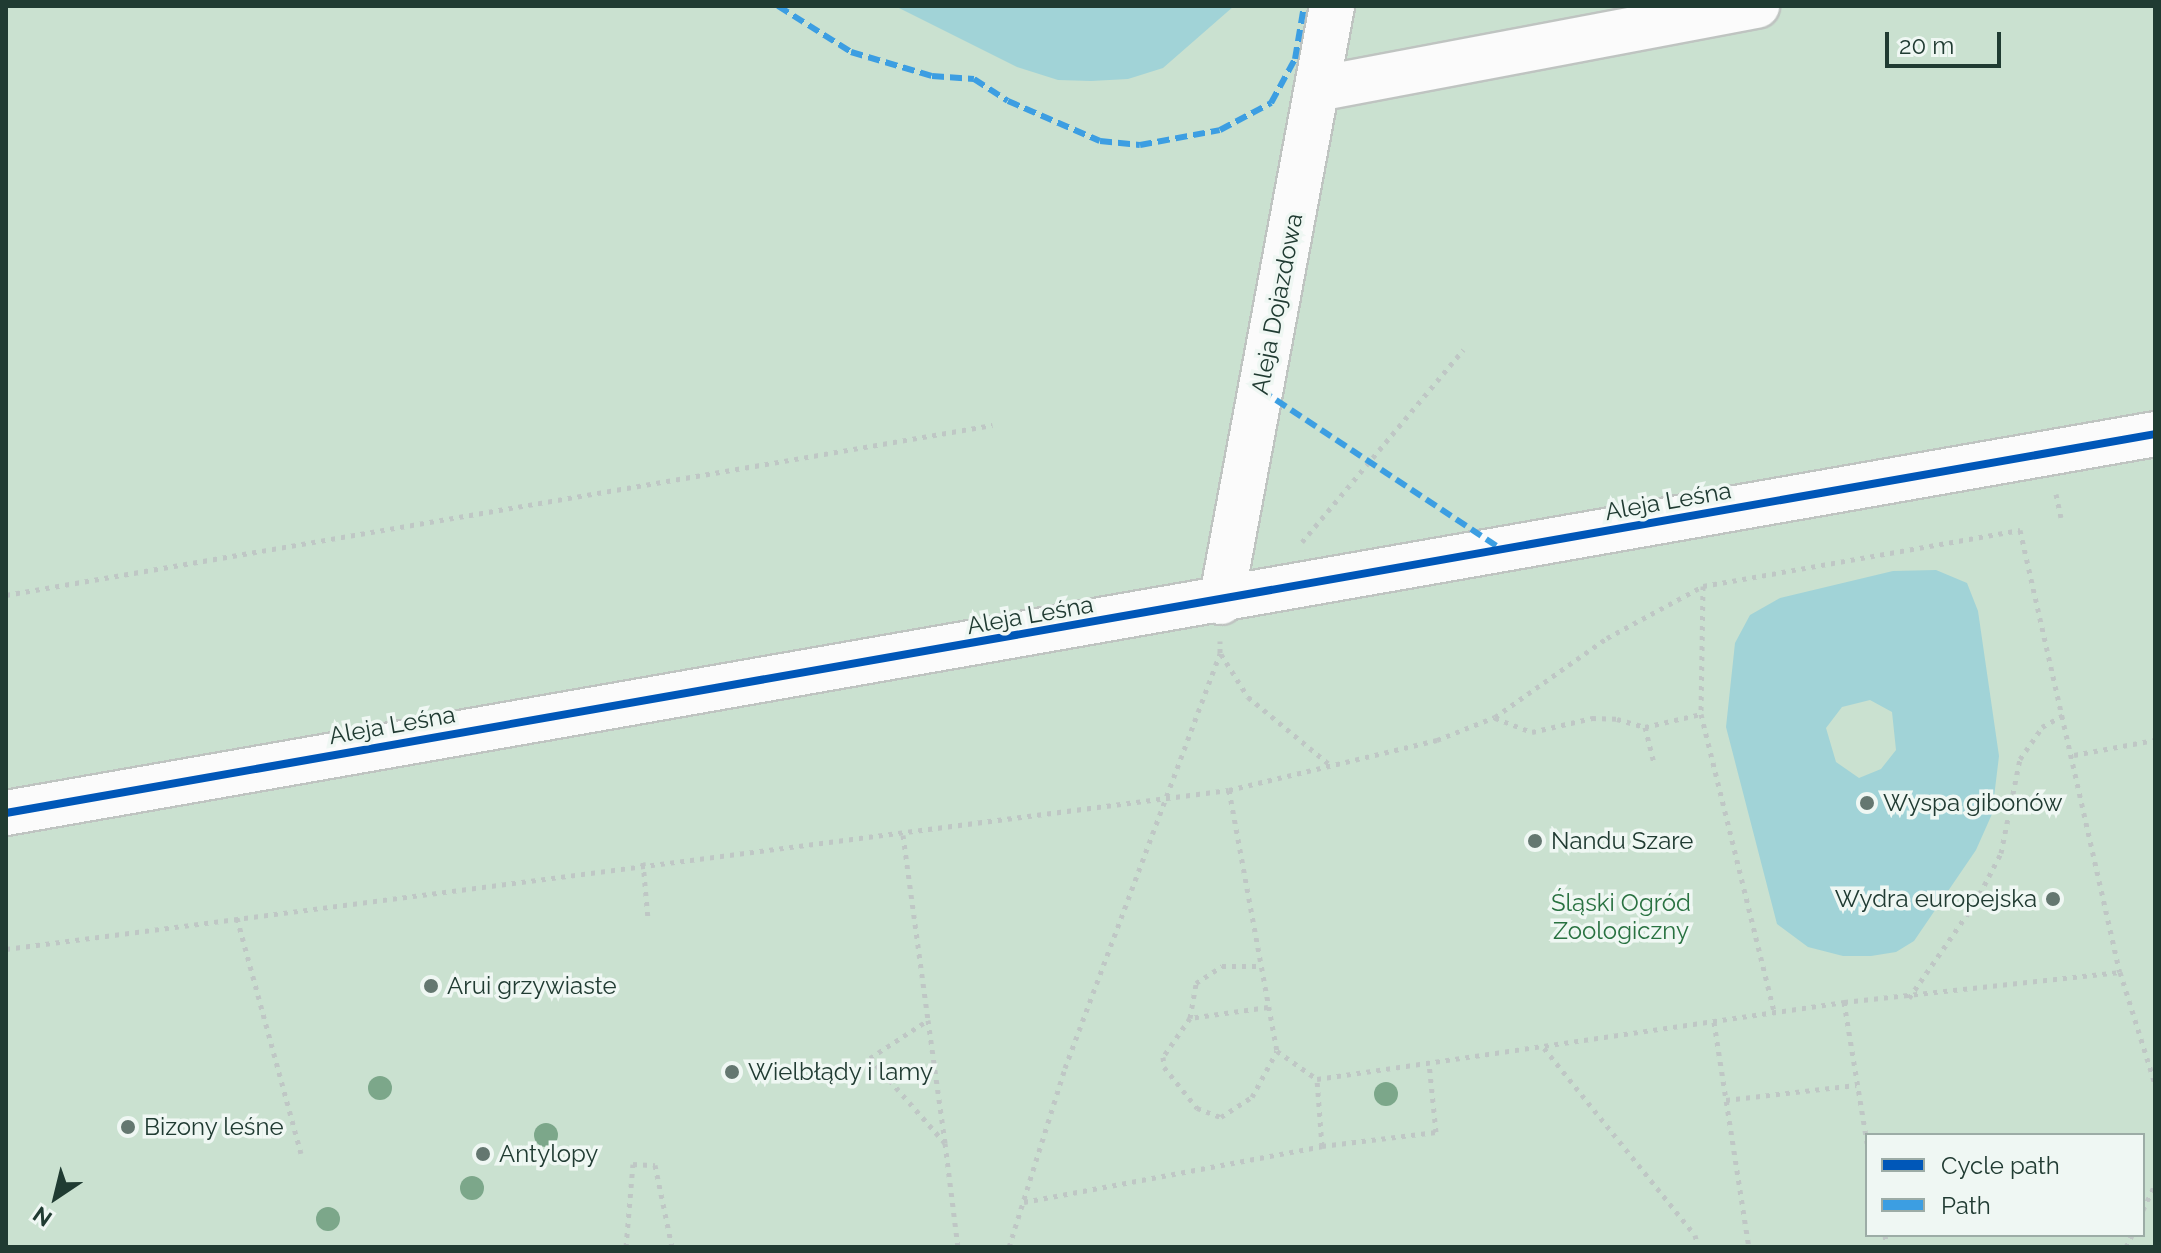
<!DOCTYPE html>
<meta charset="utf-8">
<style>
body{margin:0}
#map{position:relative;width:2161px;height:1253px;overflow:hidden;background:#e2e7e4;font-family:Raleway,sans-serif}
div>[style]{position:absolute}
.green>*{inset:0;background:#cae1d0}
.water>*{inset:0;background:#a1d3d7}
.path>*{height:5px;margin-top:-2.5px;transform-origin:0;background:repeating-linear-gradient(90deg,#bfc7c5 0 4px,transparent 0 10px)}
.roads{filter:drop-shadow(2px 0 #bfc4c1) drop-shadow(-2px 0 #bfc4c1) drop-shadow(0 2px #bfc4c1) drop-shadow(0 -2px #bfc4c1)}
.minor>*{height:44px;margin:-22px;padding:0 22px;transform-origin:22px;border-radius:22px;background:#fbfbfb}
.quiet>*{height:6px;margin-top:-3px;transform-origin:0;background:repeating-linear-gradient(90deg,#3c9ee2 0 12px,transparent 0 18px)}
.cycleway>*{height:8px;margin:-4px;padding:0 4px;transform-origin:4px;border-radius:4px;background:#0057b8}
.trees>*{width:24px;height:24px;margin:-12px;border-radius:50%;background:#7ca78a}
.dots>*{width:22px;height:22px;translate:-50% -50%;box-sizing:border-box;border:4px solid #eff7f3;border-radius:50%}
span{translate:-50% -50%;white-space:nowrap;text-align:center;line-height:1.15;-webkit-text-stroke:7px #eff7f3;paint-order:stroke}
.street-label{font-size:24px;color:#203b32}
.poi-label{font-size:24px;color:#203b32}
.left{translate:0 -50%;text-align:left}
.right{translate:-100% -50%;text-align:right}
.park-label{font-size:24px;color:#297241}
.frame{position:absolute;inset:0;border:8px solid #203b32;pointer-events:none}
.legend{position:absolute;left:1865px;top:1133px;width:280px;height:104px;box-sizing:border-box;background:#eff7f3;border:2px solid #9caca6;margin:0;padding:10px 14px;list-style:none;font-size:24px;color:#203b32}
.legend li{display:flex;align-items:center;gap:16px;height:40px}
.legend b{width:40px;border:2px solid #9caca6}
.north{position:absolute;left:16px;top:1157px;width:80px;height:80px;-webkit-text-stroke:6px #eff7f3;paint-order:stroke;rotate:215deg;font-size:22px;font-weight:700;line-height:32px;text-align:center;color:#203b32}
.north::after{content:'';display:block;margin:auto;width:28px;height:36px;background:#203b32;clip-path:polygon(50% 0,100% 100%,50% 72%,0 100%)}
.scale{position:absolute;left:1885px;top:32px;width:116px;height:36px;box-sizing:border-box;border:4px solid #203b32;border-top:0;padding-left:10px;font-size:24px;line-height:28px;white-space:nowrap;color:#203b32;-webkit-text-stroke:6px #eff7f3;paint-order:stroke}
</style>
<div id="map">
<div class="green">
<div style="clip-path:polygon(evenodd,6px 6px,2155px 6px,2155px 1247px,6px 1247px,6px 6px,1867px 1135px,2143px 1135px,2143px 1235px,1867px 1235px,1867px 1135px)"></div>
</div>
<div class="water">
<div style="clip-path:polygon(895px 6px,1234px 6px,1163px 68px,1128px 79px,1091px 81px,1058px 80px,1017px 67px)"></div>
<div style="clip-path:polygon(evenodd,1936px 570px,1967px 583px,1978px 611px,1999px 756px,1992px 814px,1976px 850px,1914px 941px,1896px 952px,1871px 956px,1843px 956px,1808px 947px,1777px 924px,1726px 727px,1735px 643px,1750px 615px,1780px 598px,1893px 571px,1936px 570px,1870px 700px,1892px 712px,1896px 750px,1881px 769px,1859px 778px,1836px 762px,1826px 728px,1842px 707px,1870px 700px)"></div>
</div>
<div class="path">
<div style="left:2056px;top:494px;width:24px;rotate:78deg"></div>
<div style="left:1302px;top:542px;width:251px;rotate:-50deg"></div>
<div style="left:1703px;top:586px;width:128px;rotate:90.9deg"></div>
<div style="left:1701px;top:714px;width:307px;rotate:76.2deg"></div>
<div style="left:6px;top:595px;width:1001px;rotate:-9.78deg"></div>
<div style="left:1221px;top:654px;width:51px;rotate:57.9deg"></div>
<div style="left:1248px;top:697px;width:105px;rotate:39.6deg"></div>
<div style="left:1495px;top:718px;width:40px;rotate:21deg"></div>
<div style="left:1532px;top:732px;width:62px;rotate:-13.1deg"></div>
<div style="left:1592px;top:718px;width:25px;rotate:2deg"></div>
<div style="left:1617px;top:719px;width:29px;rotate:16deg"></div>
<div style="left:1645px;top:727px;width:37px;rotate:76deg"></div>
<div style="left:1645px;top:727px;width:57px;rotate:-13.1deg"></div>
<div style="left:2074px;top:755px;width:82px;rotate:-10.5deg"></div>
<div style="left:1229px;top:790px;width:265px;rotate:79.6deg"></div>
<div style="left:1277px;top:1051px;width:49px;rotate:35deg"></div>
<div style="left:1317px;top:1079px;width:533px;rotate:-8.31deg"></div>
<div style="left:1844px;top:1002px;width:278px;rotate:-6.2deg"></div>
<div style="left:903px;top:835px;width:187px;rotate:82.3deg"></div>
<div style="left:928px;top:1020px;width:124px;rotate:82.1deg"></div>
<div style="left:945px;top:1143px;width:113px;rotate:-131.4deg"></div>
<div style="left:870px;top:1058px;width:69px;rotate:-33.2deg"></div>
<div style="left:643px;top:862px;width:57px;rotate:85deg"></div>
<div style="left:237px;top:918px;width:244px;rotate:74.8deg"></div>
<div style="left:6px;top:949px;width:1233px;rotate:-7.41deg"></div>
<div style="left:1229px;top:790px;width:214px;rotate:-13.5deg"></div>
<div style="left:1437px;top:740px;width:62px;rotate:-21.6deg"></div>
<div style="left:1495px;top:717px;width:137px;rotate:-35.2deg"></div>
<div style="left:1607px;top:638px;width:109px;rotate:-28.4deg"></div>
<div style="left:1703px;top:586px;width:322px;rotate:-10deg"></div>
<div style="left:2020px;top:530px;width:453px;rotate:77.3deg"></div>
<div style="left:2120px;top:972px;width:117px;rotate:72.6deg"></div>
<div style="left:1909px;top:998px;width:116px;rotate:-55.2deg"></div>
<div style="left:1975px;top:903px;width:56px;rotate:-62.5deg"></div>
<div style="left:2001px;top:853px;width:96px;rotate:-78.6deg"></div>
<div style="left:2020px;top:759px;width:39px;rotate:-55deg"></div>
<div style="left:2042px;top:727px;width:26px;rotate:-29deg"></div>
<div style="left:1844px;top:1002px;width:143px;rotate:80.7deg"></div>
<div style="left:1268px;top:1007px;width:79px;rotate:172deg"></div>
<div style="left:1190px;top:1018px;width:47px;rotate:124.7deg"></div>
<div style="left:1163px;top:1057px;width:10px;rotate:84deg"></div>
<div style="left:1164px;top:1067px;width:53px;rotate:51.2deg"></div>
<div style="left:1197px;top:1108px;width:26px;rotate:21deg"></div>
<div style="left:1221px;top:1117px;width:37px;rotate:-33deg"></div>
<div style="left:1252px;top:1097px;width:52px;rotate:-61.5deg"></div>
<div style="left:1190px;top:1018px;width:36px;rotate:-80deg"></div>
<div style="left:1196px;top:983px;width:31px;rotate:-33deg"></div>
<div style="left:1222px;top:966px;width:40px"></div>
<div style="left:1714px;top:1022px;width:228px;rotate:81.2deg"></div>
<div style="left:1544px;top:1048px;width:240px;rotate:51.1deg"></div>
<div style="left:1695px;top:1235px;width:12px;rotate:76deg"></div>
<div style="left:1726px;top:1100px;width:131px;rotate:-6.6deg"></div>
<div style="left:945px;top:1143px;width:105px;rotate:82.9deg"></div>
<div style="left:1322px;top:1146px;width:115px;rotate:-7deg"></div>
<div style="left:1436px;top:1132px;width:69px;rotate:-95.8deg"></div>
<div style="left:1024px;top:1202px;width:303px;rotate:-10.6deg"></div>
<div style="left:1322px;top:1146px;width:67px;rotate:-94.3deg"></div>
<div style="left:2143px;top:1210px;width:29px;rotate:-65deg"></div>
<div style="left:1885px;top:1235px;width:12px;rotate:81deg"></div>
<div style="left:626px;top:1247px;width:83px;rotate:-85.2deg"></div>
<div style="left:633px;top:1164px;width:22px;rotate:3deg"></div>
<div style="left:655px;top:1165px;width:84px;rotate:78.3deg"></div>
<div style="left:1009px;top:1247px;width:188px;rotate:-72.6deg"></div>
<div style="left:1065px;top:1068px;width:443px;rotate:-69.5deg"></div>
<div style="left:1220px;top:653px;width:12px;rotate:-90deg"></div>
<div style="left:2126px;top:1247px;width:13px;rotate:-63deg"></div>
</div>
<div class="roads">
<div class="minor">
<div style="left:1317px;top:89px;width:448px;rotate:-10.7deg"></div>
<div style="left:1221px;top:602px;width:606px;rotate:-79.45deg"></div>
<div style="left:6px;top:813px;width:2182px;rotate:-10deg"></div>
</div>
</div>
<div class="quiet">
<div style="left:778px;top:6px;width:86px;rotate:32.2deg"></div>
<div style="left:851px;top:52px;width:84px;rotate:16.5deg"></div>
<div style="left:932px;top:76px;width:42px;rotate:4.1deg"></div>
<div style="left:974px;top:79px;width:40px;rotate:32.9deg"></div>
<div style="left:1008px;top:101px;width:100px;rotate:23.5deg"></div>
<div style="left:1100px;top:141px;width:40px;rotate:5.7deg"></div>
<div style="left:1140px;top:145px;width:81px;rotate:-10.6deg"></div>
<div style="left:1220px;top:130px;width:58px;rotate:-27.9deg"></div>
<div style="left:1271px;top:103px;width:50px;rotate:-61.4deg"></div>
<div style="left:1295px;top:59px;width:54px;rotate:-80.4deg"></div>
<div style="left:1261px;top:390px;width:288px;rotate:33.5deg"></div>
</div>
<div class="cycleway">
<div style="left:6px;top:813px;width:2182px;rotate:-10deg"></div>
</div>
<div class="trees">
<div style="left:380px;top:1088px"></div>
<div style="left:1386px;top:1094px"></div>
<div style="left:546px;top:1135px"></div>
<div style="left:472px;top:1188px"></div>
<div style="left:328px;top:1219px"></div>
</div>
<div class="dots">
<div style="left:1867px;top:803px;background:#647770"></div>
<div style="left:1535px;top:841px;background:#647770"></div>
<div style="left:2053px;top:899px;background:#647770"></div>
<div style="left:431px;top:986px;background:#647770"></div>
<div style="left:732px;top:1072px;background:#647770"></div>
<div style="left:128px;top:1127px;background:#647770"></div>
<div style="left:483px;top:1154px;background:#647770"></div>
</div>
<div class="street-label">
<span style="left:1277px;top:304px;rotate:-79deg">Aleja Dojazdowa</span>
<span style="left:1668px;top:501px;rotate:-10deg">Aleja Leśna</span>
<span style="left:1030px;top:615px;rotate:-10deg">Aleja Leśna</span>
<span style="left:392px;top:725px;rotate:-10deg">Aleja Leśna</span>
</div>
<div class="poi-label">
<span class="left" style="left:1883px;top:803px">Wyspa gibonów</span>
<span class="left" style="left:1551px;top:841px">Nandu Szare</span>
<span class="right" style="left:2037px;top:899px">Wydra europejska</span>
<span class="left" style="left:447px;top:986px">Arui grzywiaste</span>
<span class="left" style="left:748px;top:1072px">Wielbłądy i lamy</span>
<span class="left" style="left:144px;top:1127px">Bizony leśne</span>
<span class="left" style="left:499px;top:1154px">Antylopy</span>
</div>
<div class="park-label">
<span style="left:1621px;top:917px">Śląski Ogród<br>Zoologiczny</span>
</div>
<div class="frame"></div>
<ul class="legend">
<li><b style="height:10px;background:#0057b8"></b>Cycle path</li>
<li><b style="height:10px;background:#3c9ee2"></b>Path</li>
</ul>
<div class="north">N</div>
<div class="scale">20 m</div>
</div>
